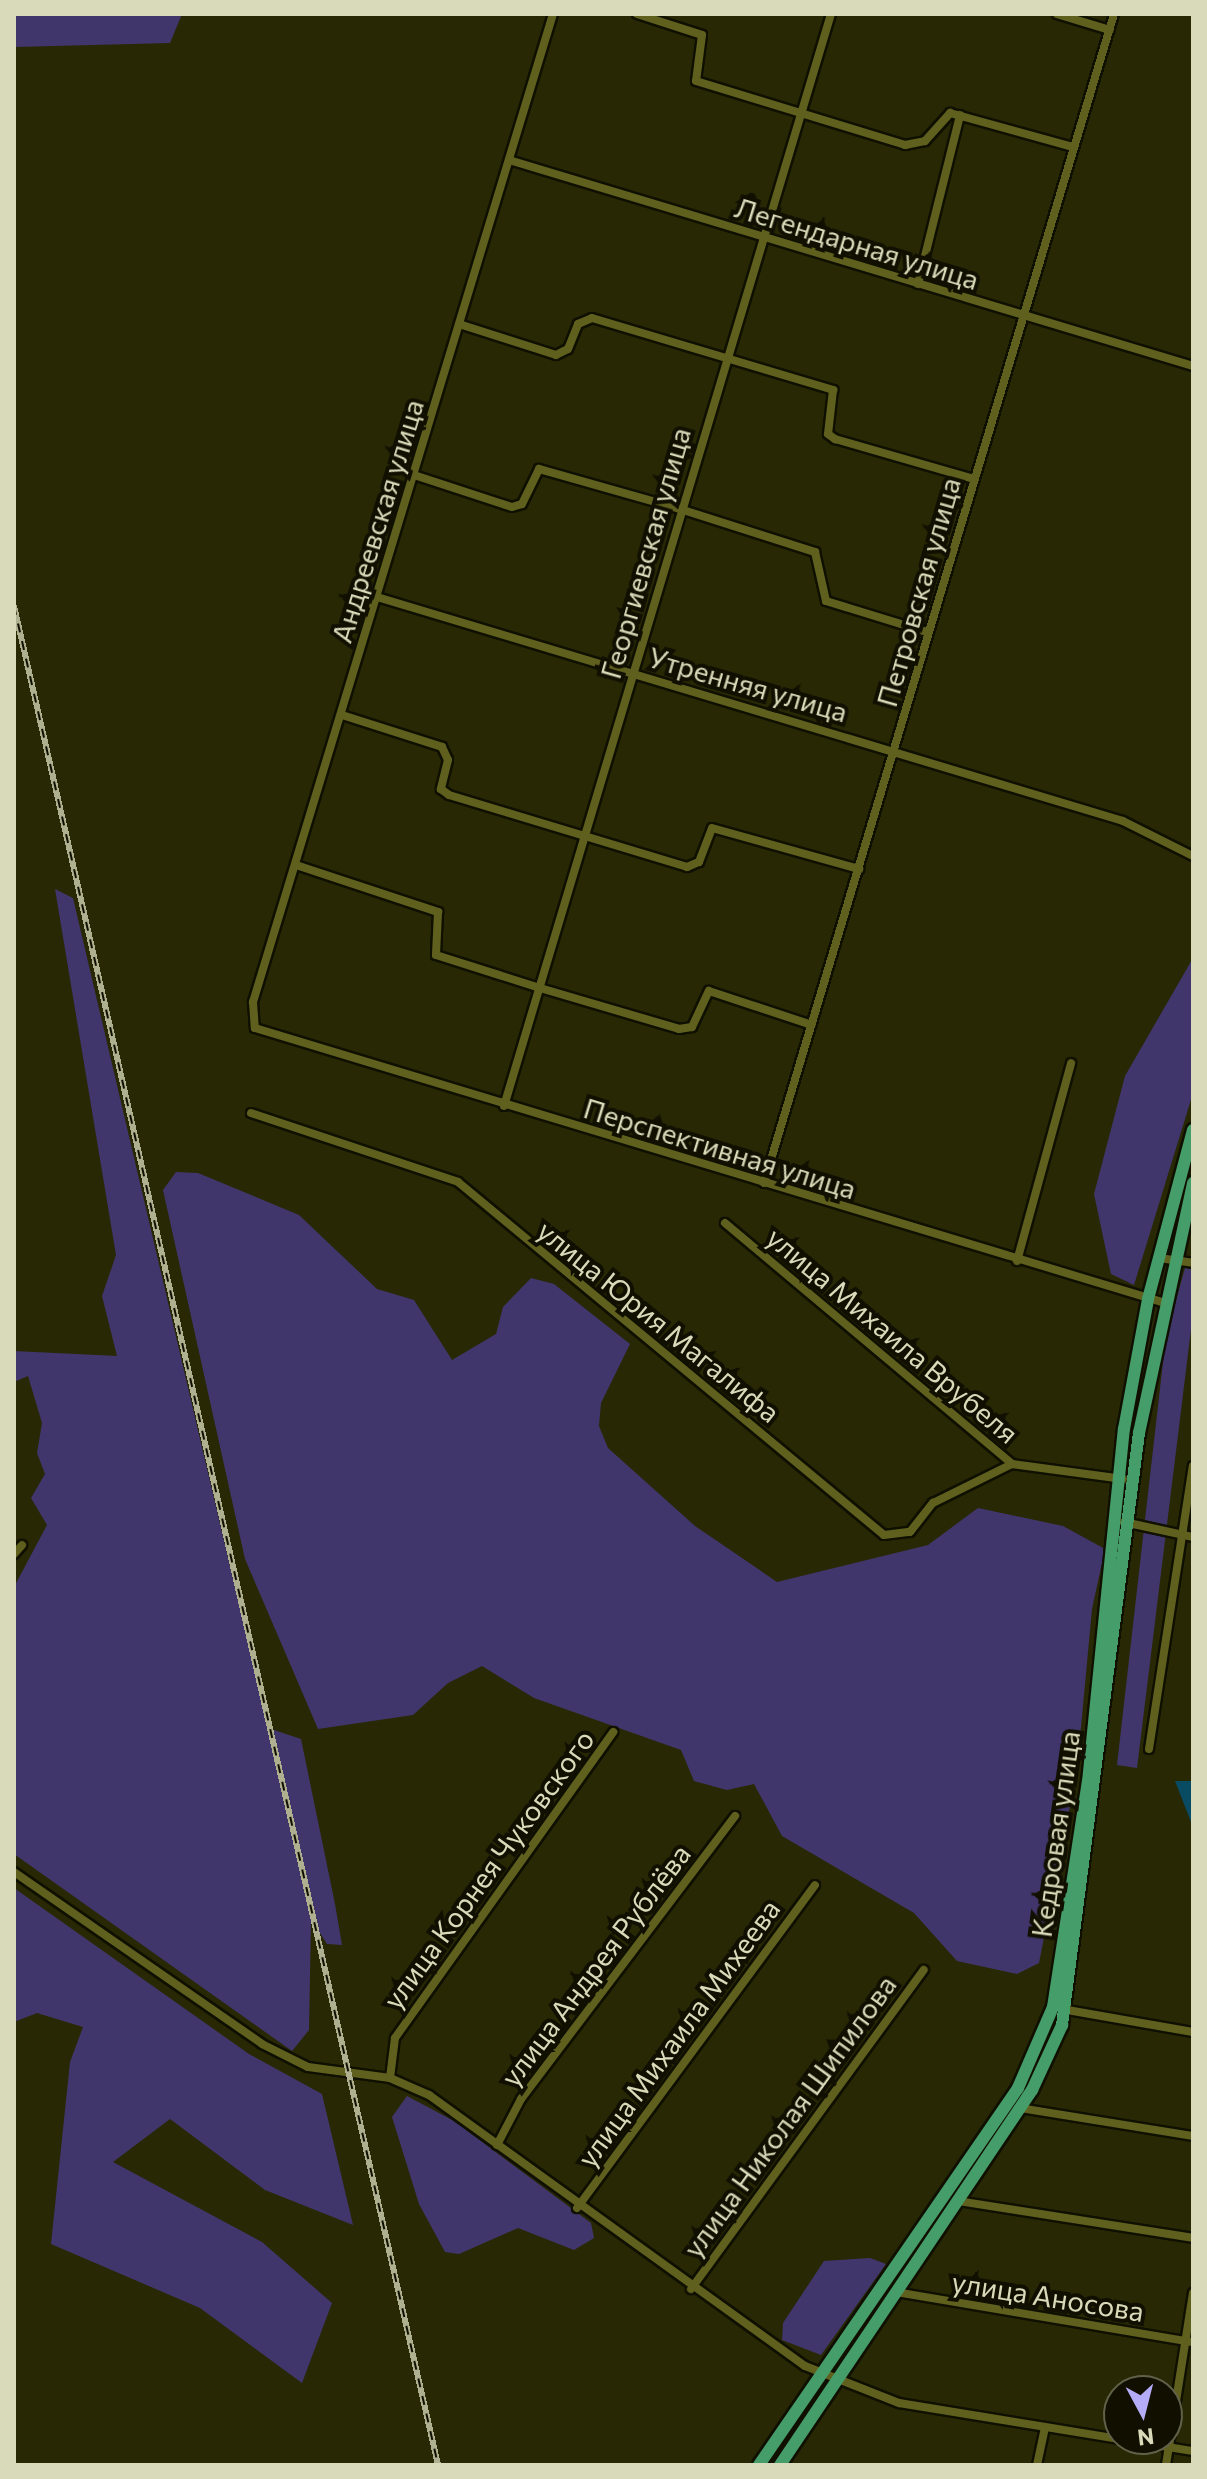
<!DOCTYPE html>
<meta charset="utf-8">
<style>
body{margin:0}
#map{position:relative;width:1207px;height:2479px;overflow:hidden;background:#282805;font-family:Commissioner,sans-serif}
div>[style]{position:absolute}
.green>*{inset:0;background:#40366c}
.water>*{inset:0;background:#094b63}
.roads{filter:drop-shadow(2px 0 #101001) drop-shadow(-2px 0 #101001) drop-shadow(0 2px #101001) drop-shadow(0 -2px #101001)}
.minor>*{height:8px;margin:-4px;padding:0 4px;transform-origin:4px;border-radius:4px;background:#60601e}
.primary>*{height:12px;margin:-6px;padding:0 6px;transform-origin:6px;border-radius:6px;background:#459d6a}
.rail>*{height:6px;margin-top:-3px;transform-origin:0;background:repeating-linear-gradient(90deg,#111000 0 9px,#afb08f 0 18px);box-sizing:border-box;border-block:2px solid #afb08f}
span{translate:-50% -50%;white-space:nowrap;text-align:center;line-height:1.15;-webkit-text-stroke:8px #111000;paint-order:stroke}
.street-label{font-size:28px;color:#d9daba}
.frame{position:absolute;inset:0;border:16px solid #d9daba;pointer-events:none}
.north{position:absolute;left:1103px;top:2375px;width:80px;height:80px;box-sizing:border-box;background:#111000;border:2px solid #61614a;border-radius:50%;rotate:173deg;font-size:22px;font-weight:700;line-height:32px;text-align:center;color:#d9daba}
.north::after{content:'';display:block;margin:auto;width:28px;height:36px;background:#b5acf8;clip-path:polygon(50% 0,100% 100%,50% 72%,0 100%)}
</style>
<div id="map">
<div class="green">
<div style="clip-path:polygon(14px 14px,182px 14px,170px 43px,14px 47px)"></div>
<div style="clip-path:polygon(55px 889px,73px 898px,268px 1728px,301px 1739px,335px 1904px,342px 1945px,327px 1944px,311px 1919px,309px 2030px,292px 2051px,14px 1854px,14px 1587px,47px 1525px,31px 1498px,45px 1474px,37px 1453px,42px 1423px,28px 1376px,14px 1382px,14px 1351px,117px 1356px,102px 1296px,116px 1255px)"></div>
<div style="clip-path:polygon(1193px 958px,1193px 1093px,1134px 1285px,1111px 1274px,1094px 1194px,1125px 1076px)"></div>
<div style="clip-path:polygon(176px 1172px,198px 1173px,299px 1215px,377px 1289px,414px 1300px,452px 1360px,496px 1334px,503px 1307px,531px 1278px,554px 1284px,630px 1344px,601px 1403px,599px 1426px,608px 1448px,695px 1526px,777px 1582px,928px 1545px,978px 1508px,1063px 1526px,1105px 1549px,1092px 1609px,1077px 1770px,1039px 1963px,1017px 1974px,957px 1961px,914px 1913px,782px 1836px,754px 1784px,727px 1790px,694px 1781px,681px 1750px,534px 1698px,482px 1666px,448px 1683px,413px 1715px,318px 1729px,245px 1559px,163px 1190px)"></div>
<div style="clip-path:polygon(1185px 1268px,1193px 1269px,1193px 1313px,1137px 1768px,1117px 1765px,1166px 1336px)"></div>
<div style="clip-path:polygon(14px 1888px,249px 2054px,322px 2094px,353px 2225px,265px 2190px,170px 2119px,113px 2162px,262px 2242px,332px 2303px,302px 2383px,200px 2308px,51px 2244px,70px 2062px,83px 2027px,37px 2013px,14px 2022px)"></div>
<div style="clip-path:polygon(407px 2096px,454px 2121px,591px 2223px,594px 2238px,574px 2250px,518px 2228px,459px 2254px,445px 2252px,419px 2204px,392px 2117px)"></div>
<div style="clip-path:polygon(870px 2258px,886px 2264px,821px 2355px,782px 2340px,783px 2323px,824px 2261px)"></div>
</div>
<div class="water">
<div style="clip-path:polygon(1175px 1781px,1193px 1781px,1193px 1824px,1191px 1822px)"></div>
</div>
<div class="roads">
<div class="minor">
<div style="left:553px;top:14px;width:1033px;rotate:106.89deg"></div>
<div style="left:253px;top:1002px;width:26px;rotate:86deg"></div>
<div style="left:255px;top:1028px;width:947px;rotate:16.81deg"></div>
<div style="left:637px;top:14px;width:68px;rotate:17.9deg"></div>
<div style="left:702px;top:35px;width:46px;rotate:97.4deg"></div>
<div style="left:696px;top:81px;width:219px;rotate:17deg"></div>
<div style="left:905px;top:145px;width:20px;rotate:-11deg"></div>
<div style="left:925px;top:141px;width:38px;rotate:-48deg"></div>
<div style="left:950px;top:113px;width:128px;rotate:15.5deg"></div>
<div style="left:1057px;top:14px;width:55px;rotate:16.8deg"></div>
<div style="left:509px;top:160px;width:714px;rotate:16.76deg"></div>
<div style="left:918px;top:284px;width:174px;rotate:-76deg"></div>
<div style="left:459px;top:324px;width:102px;rotate:17.7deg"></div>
<div style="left:556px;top:355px;width:13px;rotate:-27deg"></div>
<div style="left:568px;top:349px;width:27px;rotate:-68deg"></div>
<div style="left:578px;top:324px;width:15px;rotate:-23deg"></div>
<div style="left:592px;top:318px;width:252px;rotate:16.6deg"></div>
<div style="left:833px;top:390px;width:44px;rotate:96.5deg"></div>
<div style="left:828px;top:434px;width:9px;rotate:36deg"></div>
<div style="left:835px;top:439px;width:145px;rotate:16.1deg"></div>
<div style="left:414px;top:475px;width:103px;rotate:18.1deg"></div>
<div style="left:512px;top:507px;width:10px;rotate:-17deg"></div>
<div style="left:522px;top:504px;width:39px;rotate:-64deg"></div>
<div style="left:539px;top:469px;width:147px;rotate:15.8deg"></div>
<div style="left:680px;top:509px;width:142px;rotate:17.7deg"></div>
<div style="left:815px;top:552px;width:50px;rotate:77.3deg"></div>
<div style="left:826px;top:601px;width:106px;rotate:17.1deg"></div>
<div style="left:377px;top:597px;width:779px;rotate:16.71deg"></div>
<div style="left:1123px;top:821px;width:78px;rotate:26.6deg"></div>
<div style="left:342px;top:715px;width:105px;rotate:17.7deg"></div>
<div style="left:442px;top:747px;width:14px;rotate:65deg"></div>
<div style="left:448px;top:760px;width:30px;rotate:104deg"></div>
<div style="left:441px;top:789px;width:10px;rotate:37deg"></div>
<div style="left:449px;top:795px;width:249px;rotate:16.8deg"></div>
<div style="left:687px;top:867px;width:13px;rotate:-23deg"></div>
<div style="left:699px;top:862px;width:36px;rotate:-69deg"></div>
<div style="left:712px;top:828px;width:153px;rotate:15.6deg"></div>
<div style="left:296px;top:865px;width:150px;rotate:18.3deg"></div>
<div style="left:438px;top:912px;width:43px;rotate:92.7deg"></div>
<div style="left:436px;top:955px;width:109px;rotate:17.6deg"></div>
<div style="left:540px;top:988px;width:145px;rotate:16.4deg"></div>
<div style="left:679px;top:1029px;width:13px;rotate:-9deg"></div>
<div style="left:692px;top:1027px;width:40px;rotate:-65deg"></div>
<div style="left:709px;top:991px;width:108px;rotate:18.3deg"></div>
<div style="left:504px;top:1106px;width:1140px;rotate:-73.33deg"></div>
<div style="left:251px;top:1113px;width:218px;rotate:18.4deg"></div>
<div style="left:458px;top:1182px;width:553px;rotate:39.65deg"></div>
<div style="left:884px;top:1535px;width:26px;rotate:-7deg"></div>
<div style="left:910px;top:1532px;width:37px;rotate:-52deg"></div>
<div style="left:933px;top:1503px;width:88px;rotate:-26.3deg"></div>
<div style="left:764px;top:1183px;width:1220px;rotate:-73.33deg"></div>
<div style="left:725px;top:1223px;width:375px;rotate:40deg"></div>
<div style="left:1012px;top:1464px;width:112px;rotate:7.7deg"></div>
<div style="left:1159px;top:1258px;width:34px;rotate:8deg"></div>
<div style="left:1017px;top:1261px;width:205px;rotate:-74.7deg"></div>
<div style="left:1124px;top:1522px;width:71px;rotate:12.3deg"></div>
<div style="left:14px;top:1554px;width:12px;rotate:-48deg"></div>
<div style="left:1149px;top:1749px;width:286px;rotate:-81.2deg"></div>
<div style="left:14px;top:1872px;width:302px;rotate:34.7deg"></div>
<div style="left:262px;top:2044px;width:51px;rotate:26.6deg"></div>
<div style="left:308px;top:2067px;width:83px;rotate:7.6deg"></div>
<div style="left:390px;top:2078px;width:43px;rotate:23.6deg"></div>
<div style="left:429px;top:2095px;width:463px;rotate:35.8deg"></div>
<div style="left:805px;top:2366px;width:101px;rotate:21.5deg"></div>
<div style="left:899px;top:2403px;width:298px;rotate:9.3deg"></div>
<div style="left:1067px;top:2010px;width:128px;rotate:9.9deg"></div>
<div style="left:390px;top:2078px;width:40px;rotate:-82.9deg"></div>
<div style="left:395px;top:2038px;width:376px;rotate:-54.5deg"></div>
<div style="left:1020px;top:2108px;width:175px;rotate:9.2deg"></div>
<div style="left:497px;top:2145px;width:52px;rotate:-62.4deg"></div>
<div style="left:521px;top:2099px;width:355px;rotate:-52.9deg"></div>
<div style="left:958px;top:2201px;width:238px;rotate:8.9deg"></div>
<div style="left:577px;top:2208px;width:401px;rotate:-53.6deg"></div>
<div style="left:691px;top:2289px;width:395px;rotate:-53.9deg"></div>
<div style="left:896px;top:2292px;width:301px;rotate:9.6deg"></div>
<div style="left:1037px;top:2465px;width:38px;rotate:-78deg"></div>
<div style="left:1166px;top:2465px;width:174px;rotate:-81.1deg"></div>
</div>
<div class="primary">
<div style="left:759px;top:2465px;width:457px;rotate:-55.5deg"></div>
<div style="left:1018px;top:2088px;width:88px;rotate:-66.6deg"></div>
<div style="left:1053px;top:2007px;width:228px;rotate:-81.2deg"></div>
<div style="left:1088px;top:1782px;width:355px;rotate:-84.2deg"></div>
<div style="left:1124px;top:1429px;width:132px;rotate:-79.5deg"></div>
<div style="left:1148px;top:1299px;width:175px;rotate:-75.1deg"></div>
<div style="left:780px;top:2465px;width:452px;rotate:-56.1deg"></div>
<div style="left:1032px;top:2090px;width:72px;rotate:-65.2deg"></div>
<div style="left:1062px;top:2025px;width:597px;rotate:-82.59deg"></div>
<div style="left:1139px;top:1433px;width:256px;rotate:-77.8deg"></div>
</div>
</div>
<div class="rail">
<div style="left:14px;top:606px;width:1907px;rotate:77.15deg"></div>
</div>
<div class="street-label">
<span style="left:857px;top:243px;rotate:17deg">Легендарная улица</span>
<span style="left:377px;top:521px;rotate:-73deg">Андреевская улица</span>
<span style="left:645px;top:553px;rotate:-74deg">Георгиевская улица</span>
<span style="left:918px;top:592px;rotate:-74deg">Петровская улица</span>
<span style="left:748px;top:684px;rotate:16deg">Утренняя улица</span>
<span style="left:720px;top:1148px;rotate:17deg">Перспективная улица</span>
<span style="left:659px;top:1321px;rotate:39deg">улица Юрия Магалифа</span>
<span style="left:893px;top:1335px;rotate:40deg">улица Михаила Врубеля</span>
<span style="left:1055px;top:1834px;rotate:-82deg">Кедровая улица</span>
<span style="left:488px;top:1869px;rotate:-54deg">улица Корнея Чуковского</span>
<span style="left:595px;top:1965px;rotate:-53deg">улица Андрея Рублёва</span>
<span style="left:678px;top:2033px;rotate:-54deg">улица Михаила Михеева</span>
<span style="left:789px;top:2116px;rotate:-54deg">улица Николая Шипилова</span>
<span style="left:1048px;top:2296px;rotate:9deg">улица Аносова</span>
</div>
<div class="frame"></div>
<div class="north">N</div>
</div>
